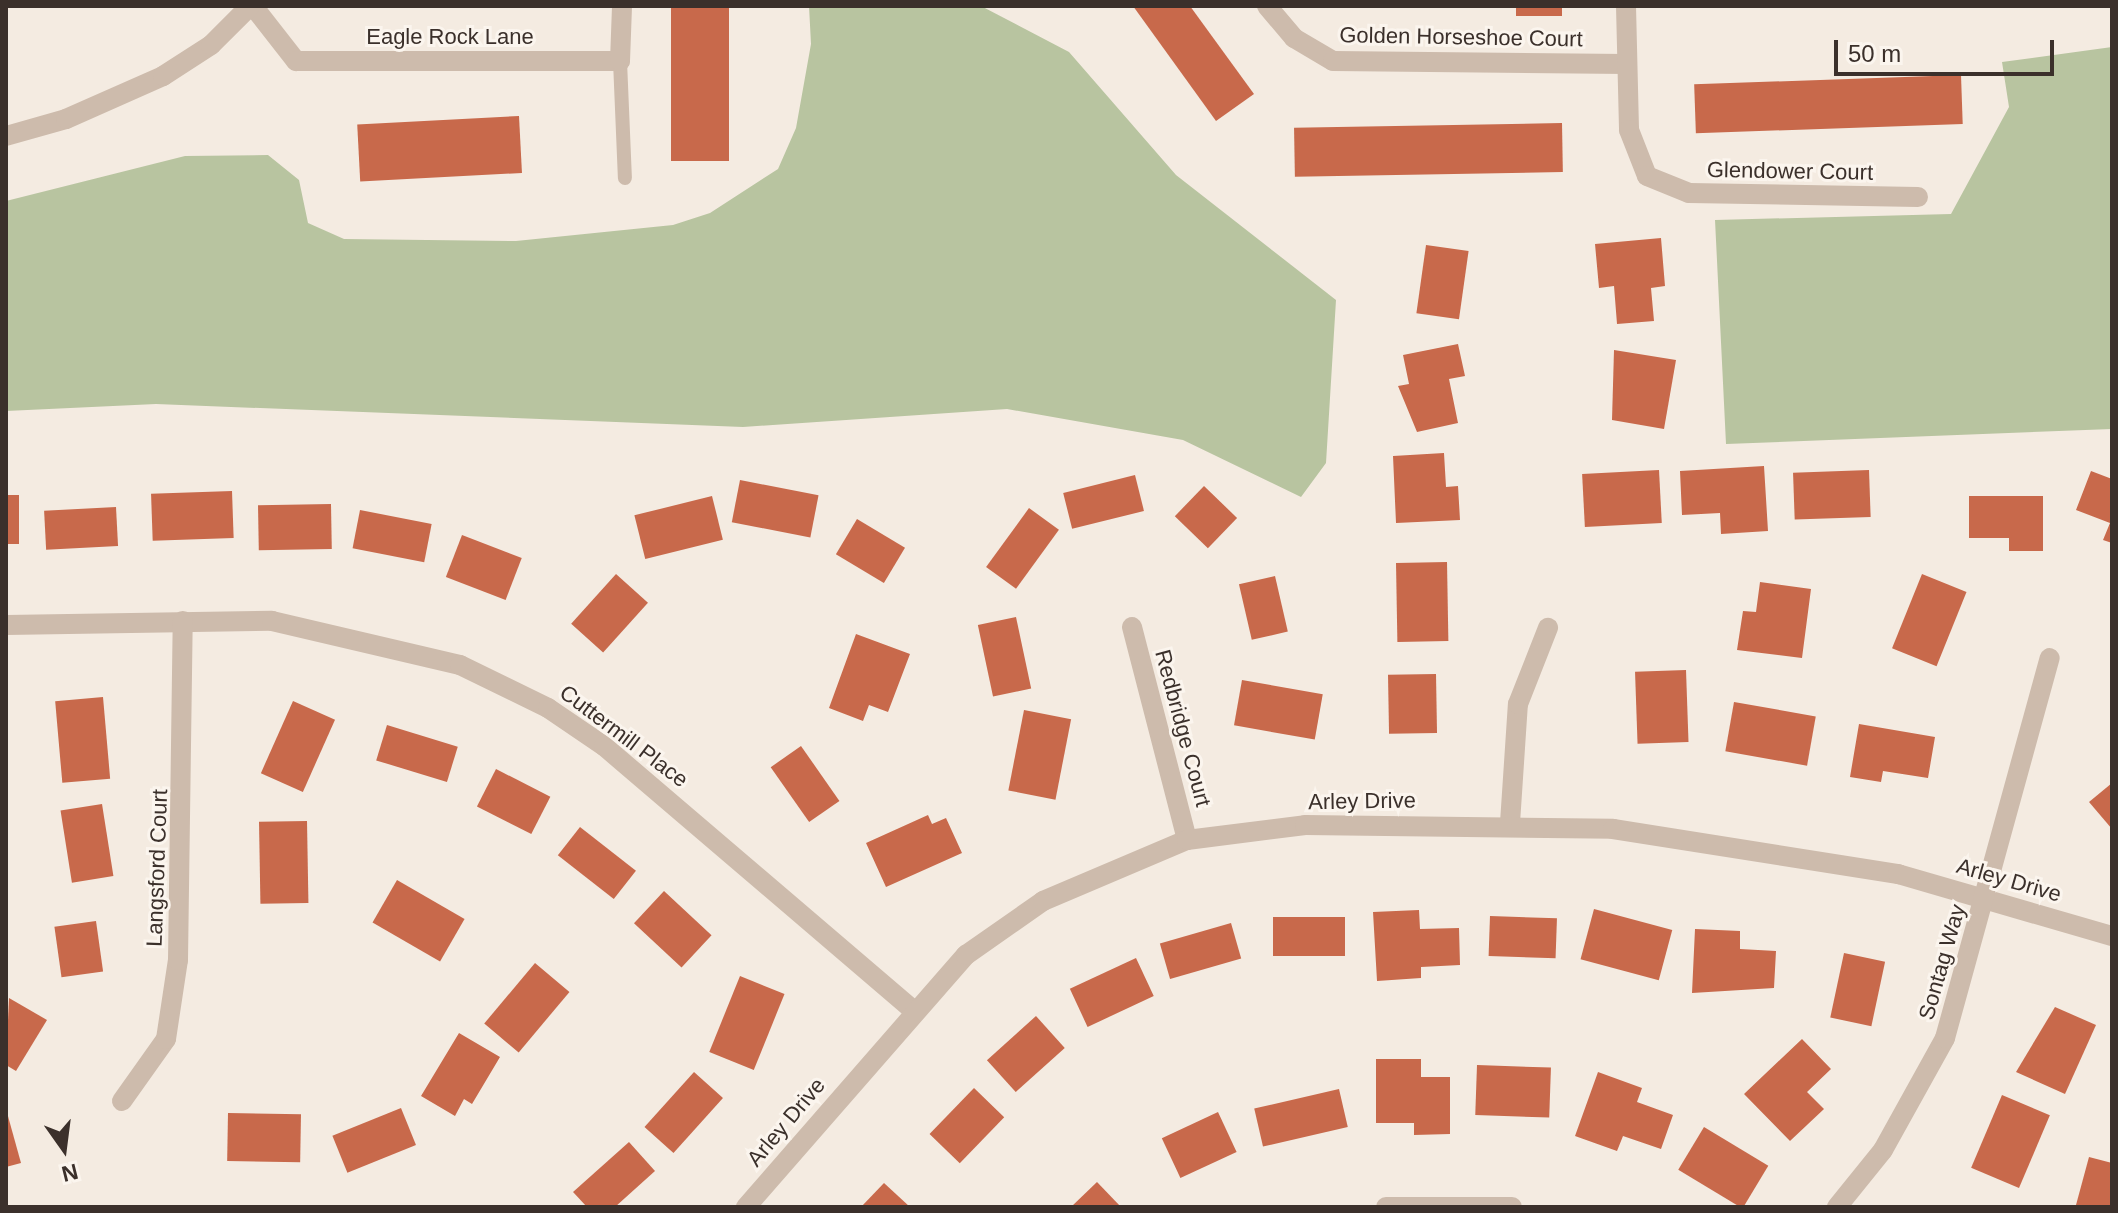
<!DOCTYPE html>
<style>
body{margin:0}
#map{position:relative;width:2118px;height:1213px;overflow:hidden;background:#f4ebe1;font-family:Helvetica,sans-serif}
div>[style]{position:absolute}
.green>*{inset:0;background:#b8c4a0}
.building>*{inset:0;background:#c8694b;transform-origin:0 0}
.lane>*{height:14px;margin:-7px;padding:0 7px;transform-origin:7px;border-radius:7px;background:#cdbbac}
.street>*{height:20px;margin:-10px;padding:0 10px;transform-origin:10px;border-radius:10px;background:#cdbbac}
span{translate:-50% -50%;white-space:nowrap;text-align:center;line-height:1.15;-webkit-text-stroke:6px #fbf5ee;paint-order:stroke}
.street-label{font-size:22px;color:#3b302b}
.frame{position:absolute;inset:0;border:8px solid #3b302b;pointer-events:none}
.north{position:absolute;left:24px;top:1109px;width:80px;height:80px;-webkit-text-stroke:6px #fbf5ee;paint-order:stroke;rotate:166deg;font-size:22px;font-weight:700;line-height:32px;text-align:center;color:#3b302b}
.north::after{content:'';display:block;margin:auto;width:28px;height:36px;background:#3b302b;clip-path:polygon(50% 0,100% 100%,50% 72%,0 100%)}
.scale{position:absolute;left:1834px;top:40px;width:220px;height:36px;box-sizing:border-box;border:4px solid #3b302b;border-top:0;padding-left:10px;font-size:24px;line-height:28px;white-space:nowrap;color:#3b302b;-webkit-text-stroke:6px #fbf5ee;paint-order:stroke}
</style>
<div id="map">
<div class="green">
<div style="clip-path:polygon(809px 6px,981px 6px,1069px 52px,1176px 175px,1336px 300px,1326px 463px,1301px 497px,1183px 440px,1007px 409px,743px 427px,156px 404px,6px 411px,6px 201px,185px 156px,268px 155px,299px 180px,308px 223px,344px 239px,516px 241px,673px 225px,710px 213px,778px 169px,796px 128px,811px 44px)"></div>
<div style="clip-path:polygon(2112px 47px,2112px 429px,1726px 444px,1715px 220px,1951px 214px,2009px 107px,2002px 62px)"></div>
</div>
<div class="building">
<div style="left:671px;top:6px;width:58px;height:155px"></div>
<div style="clip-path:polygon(1133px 6px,1190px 6px,1254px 94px,1216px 121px)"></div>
<div style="left:1516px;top:6px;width:46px;height:10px"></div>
<div style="left:1961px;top:75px;width:49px;height:267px;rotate:88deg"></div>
<div style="left:519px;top:116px;width:57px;height:162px;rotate:87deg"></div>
<div style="left:1562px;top:123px;width:49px;height:268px;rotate:89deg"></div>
<div style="clip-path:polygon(1661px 238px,1665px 286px,1651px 288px,1654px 321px,1617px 324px,1614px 286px,1599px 288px,1595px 244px)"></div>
<div style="left:1426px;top:245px;width:43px;height:69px;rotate:8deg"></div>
<div style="clip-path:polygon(1458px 344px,1465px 376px,1449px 379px,1458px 423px,1417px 432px,1398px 386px,1409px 384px,1403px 355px)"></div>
<div style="clip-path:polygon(1614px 350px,1676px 360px,1664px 429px,1612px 420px)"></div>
<div style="clip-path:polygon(1444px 453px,1446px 487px,1458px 486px,1460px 520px,1396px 523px,1393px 456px)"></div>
<div style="clip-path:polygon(1764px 466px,1768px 531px,1721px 534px,1720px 513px,1682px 515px,1680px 471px)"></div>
<div style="left:1659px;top:470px;width:53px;height:77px;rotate:87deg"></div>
<div style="left:1869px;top:470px;width:47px;height:76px;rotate:88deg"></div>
<div style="clip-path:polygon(2091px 471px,2112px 479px,2112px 543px,2103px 540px,2110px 523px,2076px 510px)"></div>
<div style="left:1135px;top:475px;width:37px;height:74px;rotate:76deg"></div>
<div style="left:740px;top:480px;width:80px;height:43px;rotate:11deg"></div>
<div style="left:1204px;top:486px;width:46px;height:42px;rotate:44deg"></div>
<div style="left:232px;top:491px;width:47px;height:81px;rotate:88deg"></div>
<div style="left:6px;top:495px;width:13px;height:49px"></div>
<div style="left:712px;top:496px;width:45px;height:80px;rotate:76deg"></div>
<div style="clip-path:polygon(1969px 496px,2043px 496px,2043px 551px,2009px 551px,2009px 538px,1969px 538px)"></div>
<div style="left:331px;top:504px;width:45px;height:73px;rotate:89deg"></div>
<div style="left:116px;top:507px;width:39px;height:72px;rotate:87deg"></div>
<div style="left:1029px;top:508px;width:37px;height:73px;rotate:36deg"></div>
<div style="left:360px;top:510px;width:73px;height:39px;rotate:11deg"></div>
<div style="left:857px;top:519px;width:56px;height:41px;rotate:31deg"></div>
<div style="left:462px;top:535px;width:64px;height:45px;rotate:21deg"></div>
<div style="left:1447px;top:562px;width:79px;height:51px;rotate:89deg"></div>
<div style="left:616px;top:574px;width:43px;height:67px;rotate:42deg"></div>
<div style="left:1922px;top:574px;width:48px;height:80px;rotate:22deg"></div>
<div style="left:1275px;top:576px;width:57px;height:37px;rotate:77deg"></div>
<div style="clip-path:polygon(1760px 582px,1811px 589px,1802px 658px,1737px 650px,1743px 611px,1756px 612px)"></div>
<div style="left:1016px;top:617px;width:73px;height:39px;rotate:78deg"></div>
<div style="clip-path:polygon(856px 634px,910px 654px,888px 712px,869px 705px,863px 721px,829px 708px)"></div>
<div style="left:1686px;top:670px;width:72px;height:51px;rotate:88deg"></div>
<div style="left:1436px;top:674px;width:59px;height:48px;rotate:89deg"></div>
<div style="left:1242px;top:680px;width:82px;height:46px;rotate:10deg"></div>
<div style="left:103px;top:697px;width:82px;height:48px;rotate:85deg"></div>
<div style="left:293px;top:701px;width:46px;height:79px;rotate:24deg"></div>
<div style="left:1734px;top:702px;width:83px;height:50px;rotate:10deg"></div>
<div style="left:1024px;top:710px;width:48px;height:82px;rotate:11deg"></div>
<div style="clip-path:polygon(1859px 724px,1935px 737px,1928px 778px,1883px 771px,1881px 782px,1850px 777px)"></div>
<div style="left:387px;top:725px;width:74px;height:37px;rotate:17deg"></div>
<div style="left:801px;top:746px;width:67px;height:37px;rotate:55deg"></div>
<div style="left:496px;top:769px;width:61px;height:42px;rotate:27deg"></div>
<div style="clip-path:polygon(2112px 783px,2112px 829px,2089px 802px)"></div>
<div style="left:102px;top:804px;width:73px;height:42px;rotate:81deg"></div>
<div style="clip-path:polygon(928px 815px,932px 824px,946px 818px,962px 853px,886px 887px,866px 843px)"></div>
<div style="left:307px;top:821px;width:82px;height:48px;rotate:89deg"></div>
<div style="left:580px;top:827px;width:71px;height:36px;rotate:38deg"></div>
<div style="left:397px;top:880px;width:78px;height:49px;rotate:30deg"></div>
<div style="left:664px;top:891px;width:65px;height:44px;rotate:43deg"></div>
<div style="left:1594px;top:909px;width:81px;height:52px;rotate:15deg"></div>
<div style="clip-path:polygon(1419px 910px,1420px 929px,1459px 928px,1460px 965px,1421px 967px,1421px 978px,1377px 981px,1373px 912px)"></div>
<div style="left:1490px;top:916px;width:67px;height:40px;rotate:2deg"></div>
<div style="left:1273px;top:917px;width:72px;height:39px"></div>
<div style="left:96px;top:921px;width:51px;height:42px;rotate:82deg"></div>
<div style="left:1231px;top:923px;width:37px;height:74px;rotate:74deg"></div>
<div style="clip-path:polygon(1695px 929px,1740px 931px,1740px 949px,1776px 951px,1774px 988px,1692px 993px)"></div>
<div style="left:1844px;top:953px;width:42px;height:66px;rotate:12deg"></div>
<div style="left:1136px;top:958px;width:42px;height:73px;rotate:65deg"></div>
<div style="left:535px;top:963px;width:45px;height:79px;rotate:40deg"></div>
<div style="left:740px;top:976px;width:48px;height:82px;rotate:22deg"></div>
<div style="clip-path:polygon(9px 998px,47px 1020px,16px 1071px,6px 1065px)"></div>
<div style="clip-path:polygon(2055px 1007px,2096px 1025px,2065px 1094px,2016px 1072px)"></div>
<div style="left:1036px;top:1016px;width:43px;height:66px;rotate:48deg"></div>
<div style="clip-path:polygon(459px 1033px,500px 1057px,472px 1104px,464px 1099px,455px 1116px,421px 1096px)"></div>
<div style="clip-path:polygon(1802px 1039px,1831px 1069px,1807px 1092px,1824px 1109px,1790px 1141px,1744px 1094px)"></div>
<div style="clip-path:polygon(1376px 1059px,1421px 1059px,1421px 1077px,1450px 1077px,1450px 1134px,1414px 1135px,1414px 1123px,1376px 1123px)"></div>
<div style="left:1477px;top:1065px;width:74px;height:50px;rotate:2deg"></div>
<div style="left:694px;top:1072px;width:39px;height:74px;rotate:42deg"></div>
<div style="clip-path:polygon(1598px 1072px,1642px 1088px,1637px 1102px,1673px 1115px,1661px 1149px,1623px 1136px,1617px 1151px,1575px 1136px)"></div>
<div style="left:974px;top:1088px;width:42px;height:64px;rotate:44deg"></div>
<div style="left:1339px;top:1089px;width:39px;height:87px;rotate:77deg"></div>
<div style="left:2002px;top:1095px;width:52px;height:79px;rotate:23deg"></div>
<div style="left:401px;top:1108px;width:40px;height:74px;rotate:68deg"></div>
<div style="clip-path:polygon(6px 1109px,21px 1163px,6px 1167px)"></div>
<div style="left:1218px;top:1112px;width:44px;height:62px;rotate:65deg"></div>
<div style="left:228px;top:1113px;width:73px;height:48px;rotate:1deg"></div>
<div style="left:1704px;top:1127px;width:75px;height:50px;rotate:31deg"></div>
<div style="clip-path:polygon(629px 1142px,655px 1171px,615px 1207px,587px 1207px,573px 1192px)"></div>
<div style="clip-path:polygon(2089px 1157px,2112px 1163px,2112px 1207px,2076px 1205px)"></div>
<div style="clip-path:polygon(1097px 1182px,1121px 1207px,1071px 1207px)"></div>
<div style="clip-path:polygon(884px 1183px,910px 1207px,861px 1207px)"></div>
</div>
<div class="lane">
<div style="left:620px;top:61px;width:117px;rotate:87.6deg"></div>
</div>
<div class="street">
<div style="left:253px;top:6px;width:70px;rotate:52deg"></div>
<div style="left:296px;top:61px;width:324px"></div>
<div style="left:620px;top:61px;width:55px;rotate:-87.9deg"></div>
<div style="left:1267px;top:6px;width:42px;rotate:49.8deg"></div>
<div style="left:1294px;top:38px;width:45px;rotate:30.5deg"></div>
<div style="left:1333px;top:61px;width:293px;rotate:0.6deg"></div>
<div style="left:1626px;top:6px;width:124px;rotate:88.6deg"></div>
<div style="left:1629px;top:130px;width:49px;rotate:68.6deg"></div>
<div style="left:1647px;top:176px;width:45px;rotate:22deg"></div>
<div style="left:1689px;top:193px;width:229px;rotate:1deg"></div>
<div style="left:6px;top:136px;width:62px;rotate:-15.8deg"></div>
<div style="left:66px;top:119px;width:106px;rotate:-23.9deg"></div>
<div style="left:163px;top:76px;width:57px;rotate:-32.9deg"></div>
<div style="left:211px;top:45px;width:55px;rotate:-45deg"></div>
<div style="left:6px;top:625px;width:266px;rotate:-0.9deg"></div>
<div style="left:272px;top:621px;width:193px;rotate:13.2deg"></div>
<div style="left:460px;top:665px;width:98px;rotate:26deg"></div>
<div style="left:548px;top:708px;width:68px;rotate:34.2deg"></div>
<div style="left:604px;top:746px;width:405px;rotate:40.5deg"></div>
<div style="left:1132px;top:627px;width:220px;rotate:75.5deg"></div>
<div style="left:1510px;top:823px;width:119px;rotate:-86.2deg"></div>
<div style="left:1518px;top:704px;width:82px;rotate:-68.5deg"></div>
<div style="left:122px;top:1101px;width:76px;rotate:-54.6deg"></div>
<div style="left:166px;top:1039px;width:80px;rotate:-81.4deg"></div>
<div style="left:178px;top:960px;width:339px;rotate:-89.2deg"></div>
<div style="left:746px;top:1207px;width:335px;rotate:-48.9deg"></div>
<div style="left:966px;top:955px;width:94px;rotate:-35deg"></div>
<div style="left:1043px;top:901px;width:156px;rotate:-23deg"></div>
<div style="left:1187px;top:840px;width:119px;rotate:-7.2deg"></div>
<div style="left:1305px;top:825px;width:308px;rotate:0.7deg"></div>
<div style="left:1613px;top:829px;width:289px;rotate:9deg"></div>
<div style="left:1898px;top:874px;width:223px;rotate:16.2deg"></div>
<div style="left:1386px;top:1207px;width:126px"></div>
<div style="left:1837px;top:1207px;width:73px;rotate:-51.1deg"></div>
<div style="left:1883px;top:1150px;width:128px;rotate:-61deg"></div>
<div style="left:1945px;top:1038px;width:394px;rotate:-74.6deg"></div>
</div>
<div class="street-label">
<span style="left:450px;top:37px">Eagle Rock Lane</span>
<span style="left:1461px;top:37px;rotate:1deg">Golden Horseshoe Court</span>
<span style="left:1790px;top:171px;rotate:1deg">Glendower Court</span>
<span style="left:1183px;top:728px;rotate:75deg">Redbridge Court</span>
<span style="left:624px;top:736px;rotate:37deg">Cuttermill Place</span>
<span style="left:1362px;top:801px;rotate:-1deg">Arley Drive</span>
<span style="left:157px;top:868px;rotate:-88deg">Langsford Court</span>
<span style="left:2009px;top:880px;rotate:16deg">Arley Drive</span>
<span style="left:1942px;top:962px;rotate:-74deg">Sontag Way</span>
<span style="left:786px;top:1122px;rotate:-50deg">Arley Drive</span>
</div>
<div class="frame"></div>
<div class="north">N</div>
<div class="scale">50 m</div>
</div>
